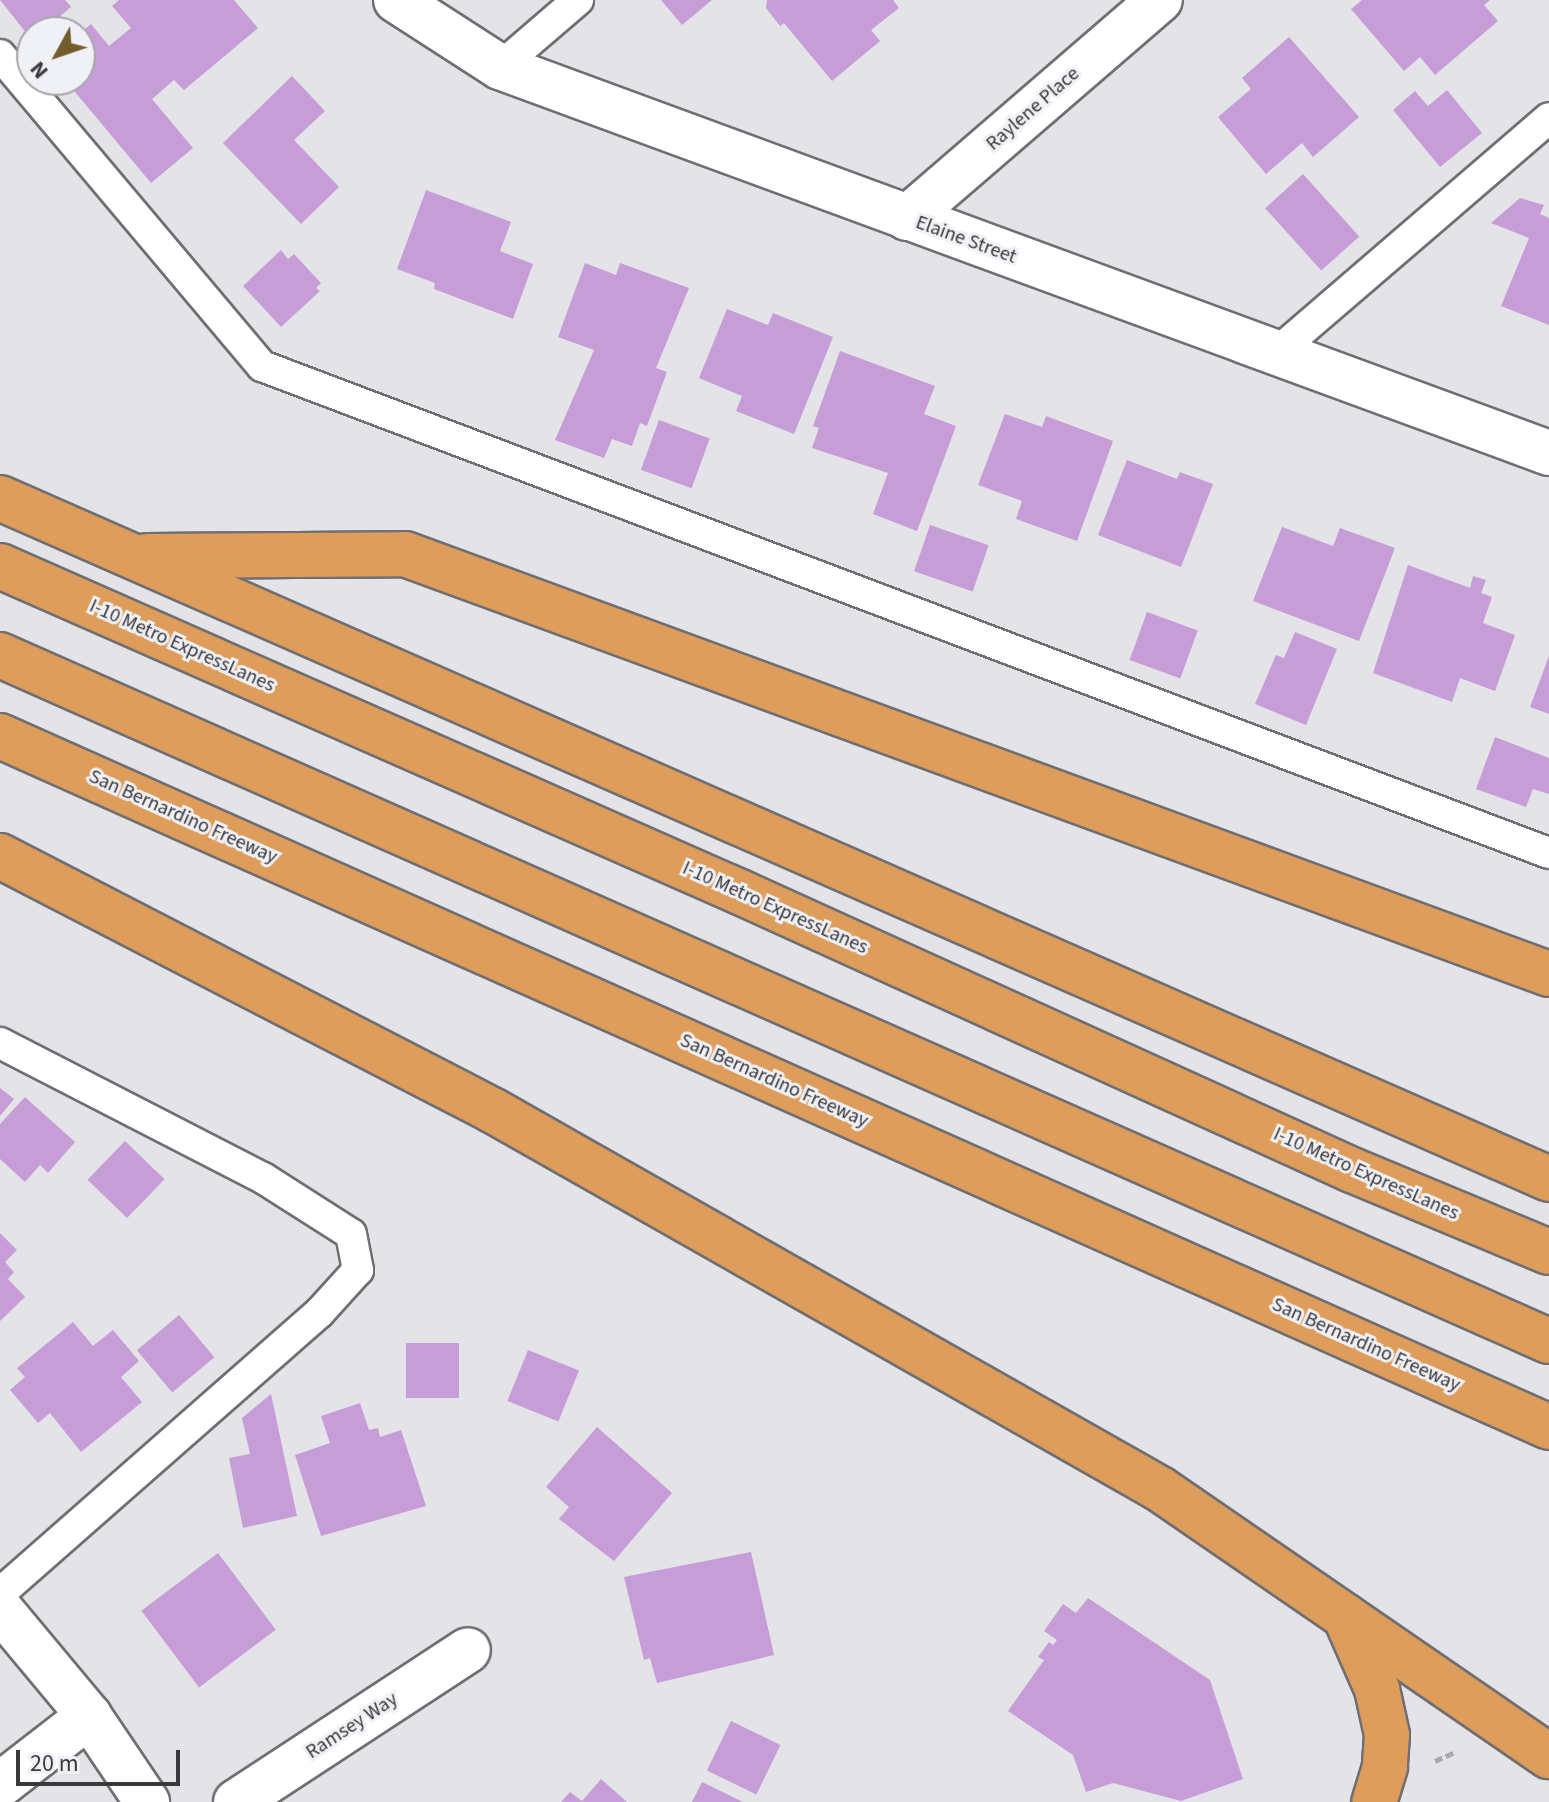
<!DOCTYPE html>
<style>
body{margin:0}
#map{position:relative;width:1549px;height:1802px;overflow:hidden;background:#e3e3e8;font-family:"Source Sans 3",sans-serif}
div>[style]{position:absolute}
.building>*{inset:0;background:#c69dd7;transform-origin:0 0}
.path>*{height:5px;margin-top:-2.5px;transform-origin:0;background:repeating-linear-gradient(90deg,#a9a9ad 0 8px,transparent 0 12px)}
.roads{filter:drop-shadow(2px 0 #6e6e73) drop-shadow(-2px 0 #6e6e73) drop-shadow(0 2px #6e6e73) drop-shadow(0 -2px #6e6e73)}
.lane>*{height:30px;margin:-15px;padding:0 15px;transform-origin:15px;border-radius:15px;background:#fff}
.street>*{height:44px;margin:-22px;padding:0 22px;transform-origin:22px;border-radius:22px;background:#fff}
.secondary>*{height:44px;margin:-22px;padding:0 22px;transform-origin:22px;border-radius:22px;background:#fff}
.highway>*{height:44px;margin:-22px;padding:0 22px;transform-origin:22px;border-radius:22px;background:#de9d5a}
span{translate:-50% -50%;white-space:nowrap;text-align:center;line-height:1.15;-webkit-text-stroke:6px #f0f1f6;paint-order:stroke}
.street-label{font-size:20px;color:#39393b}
.north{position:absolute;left:16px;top:16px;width:80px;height:80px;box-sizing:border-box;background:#f0f1f6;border:2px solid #a7a7ab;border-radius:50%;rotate:230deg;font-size:22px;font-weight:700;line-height:32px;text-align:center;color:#39393b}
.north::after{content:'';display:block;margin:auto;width:28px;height:36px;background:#745d2d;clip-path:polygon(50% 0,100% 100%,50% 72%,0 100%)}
.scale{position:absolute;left:16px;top:1750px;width:164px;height:36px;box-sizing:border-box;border:4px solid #39393b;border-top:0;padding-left:10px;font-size:24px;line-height:28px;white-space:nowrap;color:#39393b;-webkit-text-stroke:6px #f0f1f6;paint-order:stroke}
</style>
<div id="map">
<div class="building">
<div style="clip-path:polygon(0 0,65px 0,71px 7px,41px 32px,32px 32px,32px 40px)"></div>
<div style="clip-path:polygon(119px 0,234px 0,258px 28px,184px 90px,174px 80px,152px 99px,193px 148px,151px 183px,65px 80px,80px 80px,80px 33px,91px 24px,109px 46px,131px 28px,112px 6px)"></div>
<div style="clip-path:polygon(661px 0,712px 0,682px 25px)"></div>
<div style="clip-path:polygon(767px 0,893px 0,899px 8px,871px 30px,880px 41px,832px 81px,784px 23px,780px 26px,766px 8px)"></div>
<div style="clip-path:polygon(1362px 0,1490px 0,1484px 5px,1498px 21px,1435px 75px,1420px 57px,1404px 71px,1351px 9px)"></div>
<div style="clip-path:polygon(1289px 37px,1359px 117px,1313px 157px,1302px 143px,1266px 174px,1218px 117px,1251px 89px,1242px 78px)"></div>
<div style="clip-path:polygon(292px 76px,325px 111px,294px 140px,339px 187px,301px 224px,223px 143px)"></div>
<div style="clip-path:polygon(1447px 90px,1482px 133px,1440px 167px,1393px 110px,1415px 91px,1428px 106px)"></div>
<div style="left:1303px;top:174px;width:84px;height:51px;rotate:48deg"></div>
<div style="clip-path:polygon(426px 190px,511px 222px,500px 251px,533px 264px,513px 319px,434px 289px,435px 283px,397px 269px)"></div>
<div style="clip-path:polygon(1520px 198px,1544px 205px,1540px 214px,1549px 218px,1549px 325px,1501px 306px,1529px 238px,1491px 223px)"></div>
<div style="clip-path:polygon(281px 250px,288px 259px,294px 254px,321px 283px,316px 288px,320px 291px,281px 327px,243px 286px)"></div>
<div style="clip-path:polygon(585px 263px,616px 275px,620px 263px,689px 288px,656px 368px,667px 372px,647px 426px,640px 423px,632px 446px,612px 439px,604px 458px,555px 440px,594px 350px,558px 337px)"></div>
<div style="clip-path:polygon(727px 309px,768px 325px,773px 313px,833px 337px,794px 434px,736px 411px,742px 396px,699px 378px)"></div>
<div style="clip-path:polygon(840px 351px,935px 386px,924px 414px,956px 426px,917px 531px,873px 514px,888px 473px,812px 448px,819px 428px,813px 426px)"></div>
<div style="clip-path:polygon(1005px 414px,1042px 427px,1046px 416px,1113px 441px,1077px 541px,1016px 519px,1022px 501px,978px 485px)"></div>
<div style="left:659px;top:420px;width:54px;height:53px;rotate:20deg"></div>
<div style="clip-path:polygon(1127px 460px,1177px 479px,1180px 472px,1213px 484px,1181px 567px,1098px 535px)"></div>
<div style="left:930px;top:525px;width:62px;height:49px;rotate:19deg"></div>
<div style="clip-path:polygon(1282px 527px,1333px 546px,1340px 528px,1395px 548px,1359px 641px,1253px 601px)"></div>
<div style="clip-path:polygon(1408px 565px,1470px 588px,1473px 576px,1486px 580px,1481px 593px,1492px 597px,1483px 623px,1515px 635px,1495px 691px,1460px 678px,1452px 702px,1373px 673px)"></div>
<div style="left:1147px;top:612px;width:54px;height:51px;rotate:20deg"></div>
<div style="clip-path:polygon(1295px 632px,1337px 649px,1306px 725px,1255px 704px,1276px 655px,1284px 658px)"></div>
<div style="clip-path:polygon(1549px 656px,1549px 714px,1530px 707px)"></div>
<div style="clip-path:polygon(1495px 737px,1549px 758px,1549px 794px,1533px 789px,1526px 807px,1476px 789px)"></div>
<div style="clip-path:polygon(0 1088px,14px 1099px,0 1116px)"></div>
<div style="clip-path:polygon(25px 1097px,75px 1142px,48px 1173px,40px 1165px,25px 1182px,0 1159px,0 1124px)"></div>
<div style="left:125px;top:1141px;width:55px;height:54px;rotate:44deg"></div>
<div style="clip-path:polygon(0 1233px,17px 1250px,5px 1262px,14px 1272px,8px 1279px,25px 1297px,0 1321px)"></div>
<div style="left:179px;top:1315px;width:55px;height:55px;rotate:50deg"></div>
<div style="clip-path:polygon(73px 1322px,93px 1346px,113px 1330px,139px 1361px,121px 1377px,142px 1402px,81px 1452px,50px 1413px,38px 1423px,10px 1390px,25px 1377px,17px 1368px)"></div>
<div style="left:406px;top:1343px;width:53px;height:55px"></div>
<div style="left:528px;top:1350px;width:55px;height:55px;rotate:22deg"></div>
<div style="clip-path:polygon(271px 1394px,297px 1516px,243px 1528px,229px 1458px,250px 1454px,242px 1418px)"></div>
<div style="clip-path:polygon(360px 1403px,369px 1430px,378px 1428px,380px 1437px,401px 1430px,426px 1506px,321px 1536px,295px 1455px,330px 1443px,321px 1416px)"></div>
<div style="clip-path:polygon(597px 1427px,672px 1493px,614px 1561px,559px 1519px,569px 1507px,546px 1487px)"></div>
<div style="clip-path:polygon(751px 1552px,774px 1655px,657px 1683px,650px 1658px,644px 1660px,624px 1577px)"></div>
<div style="left:218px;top:1553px;width:96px;height:96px;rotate:53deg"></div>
<div style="clip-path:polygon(1088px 1598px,1210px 1680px,1243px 1779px,1181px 1801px,1113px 1783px,1086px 1792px,1073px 1755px,1008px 1711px,1044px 1660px,1038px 1657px,1049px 1642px,1053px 1645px,1057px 1640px,1044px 1631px,1063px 1604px,1076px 1613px)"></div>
<div style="left:731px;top:1721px;width:55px;height:55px;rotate:26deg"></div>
<div style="clip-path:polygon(601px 1779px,627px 1802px,561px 1802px,570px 1792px,582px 1801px)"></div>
<div style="clip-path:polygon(702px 1782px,743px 1802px,692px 1802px)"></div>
</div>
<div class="path">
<div style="left:1435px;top:1761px;width:22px;rotate:-24deg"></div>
</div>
<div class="roads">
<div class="lane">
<div style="left:0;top:55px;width:407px;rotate:49.9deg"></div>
<div style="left:262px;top:366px;width:1376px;rotate:20.73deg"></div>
<div style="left:500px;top:67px;width:103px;rotate:-40.7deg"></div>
<div style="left:1276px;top:353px;width:360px;rotate:-40.7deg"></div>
<div style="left:0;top:1043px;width:296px;rotate:27.2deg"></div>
<div style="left:263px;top:1178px;width:104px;rotate:32.5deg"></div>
<div style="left:351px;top:1234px;width:37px;rotate:79deg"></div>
<div style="left:358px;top:1270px;width:58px;rotate:132.2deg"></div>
<div style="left:319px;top:1313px;width:424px;rotate:138.7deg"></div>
</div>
<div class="street">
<div style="left:396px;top:0;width:124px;rotate:32.8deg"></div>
<div style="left:500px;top:67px;width:1118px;rotate:20.2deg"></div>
<div style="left:907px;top:218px;width:334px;rotate:-40.8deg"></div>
<div style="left:0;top:1785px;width:113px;rotate:-37.8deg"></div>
<div style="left:236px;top:1802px;width:277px;rotate:-33.2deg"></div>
</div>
<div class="secondary">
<div style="left:0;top:1609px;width:139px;rotate:50.2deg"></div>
<div style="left:89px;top:1716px;width:104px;rotate:56deg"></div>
</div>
<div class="highway">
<div style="left:0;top:498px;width:1692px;rotate:23.73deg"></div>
<div style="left:147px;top:556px;width:258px;rotate:-0.4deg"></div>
<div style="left:405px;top:554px;width:1219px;rotate:20.16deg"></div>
<div style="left:0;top:566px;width:809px;rotate:23.78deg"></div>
<div style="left:740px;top:892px;width:672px;rotate:24.43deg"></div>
<div style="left:1352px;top:1170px;width:213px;rotate:22.6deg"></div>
<div style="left:0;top:655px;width:1694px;rotate:23.89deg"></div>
<div style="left:0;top:736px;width:1696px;rotate:24.04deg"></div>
<div style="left:0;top:856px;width:554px;rotate:27.31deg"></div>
<div style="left:492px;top:1110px;width:768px;rotate:29.57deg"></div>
<div style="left:1160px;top:1489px;width:472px;rotate:34.5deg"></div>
<div style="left:1345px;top:1616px;width:80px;rotate:66.3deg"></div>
<div style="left:1377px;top:1689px;width:47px;rotate:77.7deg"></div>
<div style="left:1387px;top:1735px;width:32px;rotate:94deg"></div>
<div style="left:1385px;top:1767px;width:37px;rotate:107deg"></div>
</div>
</div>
<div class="street-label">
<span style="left:1033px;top:109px;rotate:-41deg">Raylene Place</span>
<span style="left:966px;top:240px;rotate:20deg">Elaine Street</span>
<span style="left:182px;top:646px;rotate:24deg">I-10 Metro ExpressLanes</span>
<span style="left:183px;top:817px;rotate:24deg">San Bernardino Freeway</span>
<span style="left:775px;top:908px;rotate:24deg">I-10 Metro ExpressLanes</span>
<span style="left:774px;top:1081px;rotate:24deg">San Bernardino Freeway</span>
<span style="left:1366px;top:1174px;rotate:24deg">I-10 Metro ExpressLanes</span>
<span style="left:1366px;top:1345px;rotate:24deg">San Bernardino Freeway</span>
<span style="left:352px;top:1726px;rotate:-33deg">Ramsey Way</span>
</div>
<div class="north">N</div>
<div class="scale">20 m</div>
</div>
